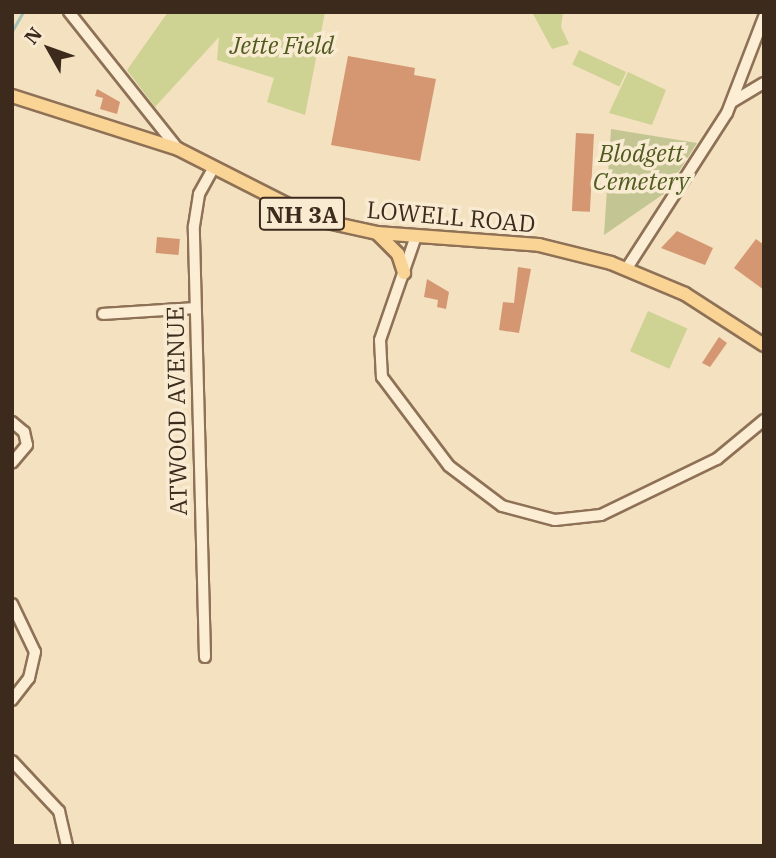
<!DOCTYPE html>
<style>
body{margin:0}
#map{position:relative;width:776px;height:858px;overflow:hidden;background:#f3e1c0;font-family:"IBM Plex Serif",serif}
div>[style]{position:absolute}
.green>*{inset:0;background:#ced293;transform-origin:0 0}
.cemetery>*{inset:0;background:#c3c693}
.stream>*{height:2.5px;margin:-1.25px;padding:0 1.25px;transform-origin:1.25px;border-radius:1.25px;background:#a4c4b9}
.building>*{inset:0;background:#d59672;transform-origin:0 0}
.roads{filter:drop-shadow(2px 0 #8e7156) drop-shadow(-2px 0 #8e7156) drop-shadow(0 2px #8e7156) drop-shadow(0 -2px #8e7156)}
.minor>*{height:10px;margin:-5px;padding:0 5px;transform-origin:5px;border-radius:5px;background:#fceed5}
.major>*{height:12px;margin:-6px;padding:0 6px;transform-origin:6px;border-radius:6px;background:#fad494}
span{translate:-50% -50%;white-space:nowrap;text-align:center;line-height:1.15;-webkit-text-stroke:7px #f9ebd1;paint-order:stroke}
.shield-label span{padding:2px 5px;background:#f9ebd1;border:2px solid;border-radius:5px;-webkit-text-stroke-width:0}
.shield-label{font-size:23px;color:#3c2a1c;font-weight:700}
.park-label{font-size:24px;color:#505b20;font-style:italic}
.street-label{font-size:24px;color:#3c2a1c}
.frame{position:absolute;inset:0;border:14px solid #3c2a1c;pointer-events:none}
.north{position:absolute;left:14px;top:14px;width:70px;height:70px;-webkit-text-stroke:5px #f9ebd1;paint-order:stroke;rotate:310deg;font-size:19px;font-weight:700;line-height:28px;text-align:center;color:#3c2a1c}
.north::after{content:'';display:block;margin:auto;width:24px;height:32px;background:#3c2a1c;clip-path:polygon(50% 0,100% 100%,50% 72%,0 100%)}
</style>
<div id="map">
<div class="green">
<div style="clip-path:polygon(168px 12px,325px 12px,305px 115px,267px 102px,274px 78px,217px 60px,219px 37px,155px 107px,127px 70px)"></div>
<div style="clip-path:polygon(532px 12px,563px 12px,561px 27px,569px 44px,552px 49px)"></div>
<div style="left:579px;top:50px;width:52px;height:16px;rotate:25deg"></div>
<div style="clip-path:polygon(628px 72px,666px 90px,652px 125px,609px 113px)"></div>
<div style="left:648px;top:311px;width:43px;height:44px;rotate:24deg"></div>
</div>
<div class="cemetery">
<div style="clip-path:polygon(611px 129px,697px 143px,665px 193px,604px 235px)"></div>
</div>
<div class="stream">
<div style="left:12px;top:31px;width:22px;rotate:-60deg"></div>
</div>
<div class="building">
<div style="clip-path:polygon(348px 56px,415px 68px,414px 75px,436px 79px,420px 161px,331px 145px)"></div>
<div style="clip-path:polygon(97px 89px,120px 102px,117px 114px,100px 109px,103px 98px,95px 96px)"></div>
<div style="left:576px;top:133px;width:18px;height:78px;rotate:3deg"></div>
<div style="clip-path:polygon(677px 231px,713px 248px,705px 265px,661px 248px)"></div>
<div style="left:157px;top:237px;width:23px;height:16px;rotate:5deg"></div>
<div style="clip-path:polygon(756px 239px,764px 245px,764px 290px,734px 268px)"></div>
<div style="clip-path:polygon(518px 267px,531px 269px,519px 333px,499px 330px,503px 302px,514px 303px)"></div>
<div style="clip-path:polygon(427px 279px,449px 292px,446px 309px,437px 307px,438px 300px,424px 297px)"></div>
<div style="clip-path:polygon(719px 337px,727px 343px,710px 367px,702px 363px)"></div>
</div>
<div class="roads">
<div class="minor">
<div style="left:69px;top:12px;width:175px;rotate:51.5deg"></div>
<div style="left:732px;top:102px;width:37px;rotate:-31deg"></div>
<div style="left:416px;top:236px;width:110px;rotate:109.1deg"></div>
<div style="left:380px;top:340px;width:37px;rotate:87deg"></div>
<div style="left:382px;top:377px;width:111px;rotate:53deg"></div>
<div style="left:449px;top:466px;width:66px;rotate:37deg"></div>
<div style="left:502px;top:506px;width:55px;rotate:14.8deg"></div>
<div style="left:555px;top:520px;width:46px;rotate:-6.2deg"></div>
<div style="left:601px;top:515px;width:129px;rotate:-25.8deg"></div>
<div style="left:717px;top:459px;width:61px;rotate:-39.7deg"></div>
<div style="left:627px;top:268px;width:184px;rotate:-57.2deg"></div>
<div style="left:727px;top:113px;width:103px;rotate:-68.9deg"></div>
<div style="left:103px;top:314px;width:92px;rotate:-3.7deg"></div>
<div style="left:12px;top:422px;width:16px;rotate:40deg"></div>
<div style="left:24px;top:432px;width:13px;rotate:77deg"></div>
<div style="left:27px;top:445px;width:23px;rotate:130deg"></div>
<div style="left:12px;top:604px;width:53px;rotate:64.4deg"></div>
<div style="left:35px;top:652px;width:27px;rotate:103deg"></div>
<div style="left:29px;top:678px;width:28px;rotate:128deg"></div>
<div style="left:205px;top:657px;width:431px;rotate:-91.5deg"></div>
<div style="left:194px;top:226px;width:32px;rotate:-81deg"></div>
<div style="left:199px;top:194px;width:31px;rotate:-61deg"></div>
<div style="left:12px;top:761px;width:69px;rotate:46.8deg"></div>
<div style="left:59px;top:811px;width:36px;rotate:77deg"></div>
</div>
<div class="major">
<div style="left:12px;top:96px;width:174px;rotate:17.7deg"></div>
<div style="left:178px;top:149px;width:157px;rotate:26.9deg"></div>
<div style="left:318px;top:220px;width:60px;rotate:12.4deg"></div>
<div style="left:377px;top:233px;width:162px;rotate:4.2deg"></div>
<div style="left:539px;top:245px;width:74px;rotate:14deg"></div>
<div style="left:611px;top:263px;width:80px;rotate:22.7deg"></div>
<div style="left:685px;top:294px;width:94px;rotate:32.8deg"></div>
<div style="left:377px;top:233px;width:30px;rotate:45deg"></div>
<div style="left:398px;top:254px;width:20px;rotate:72deg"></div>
</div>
</div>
<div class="shield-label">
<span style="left:302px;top:214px">NH 3A</span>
</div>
<div class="park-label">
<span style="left:282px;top:46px">Jette Field</span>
<span style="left:641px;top:168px">Blodgett<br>Cemetery</span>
</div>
<div class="street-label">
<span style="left:451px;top:217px;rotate:5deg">LOWELL ROAD</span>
<span style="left:177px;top:411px;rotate:-91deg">ATWOOD AVENUE</span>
</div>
<div class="frame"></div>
<div class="north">N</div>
</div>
